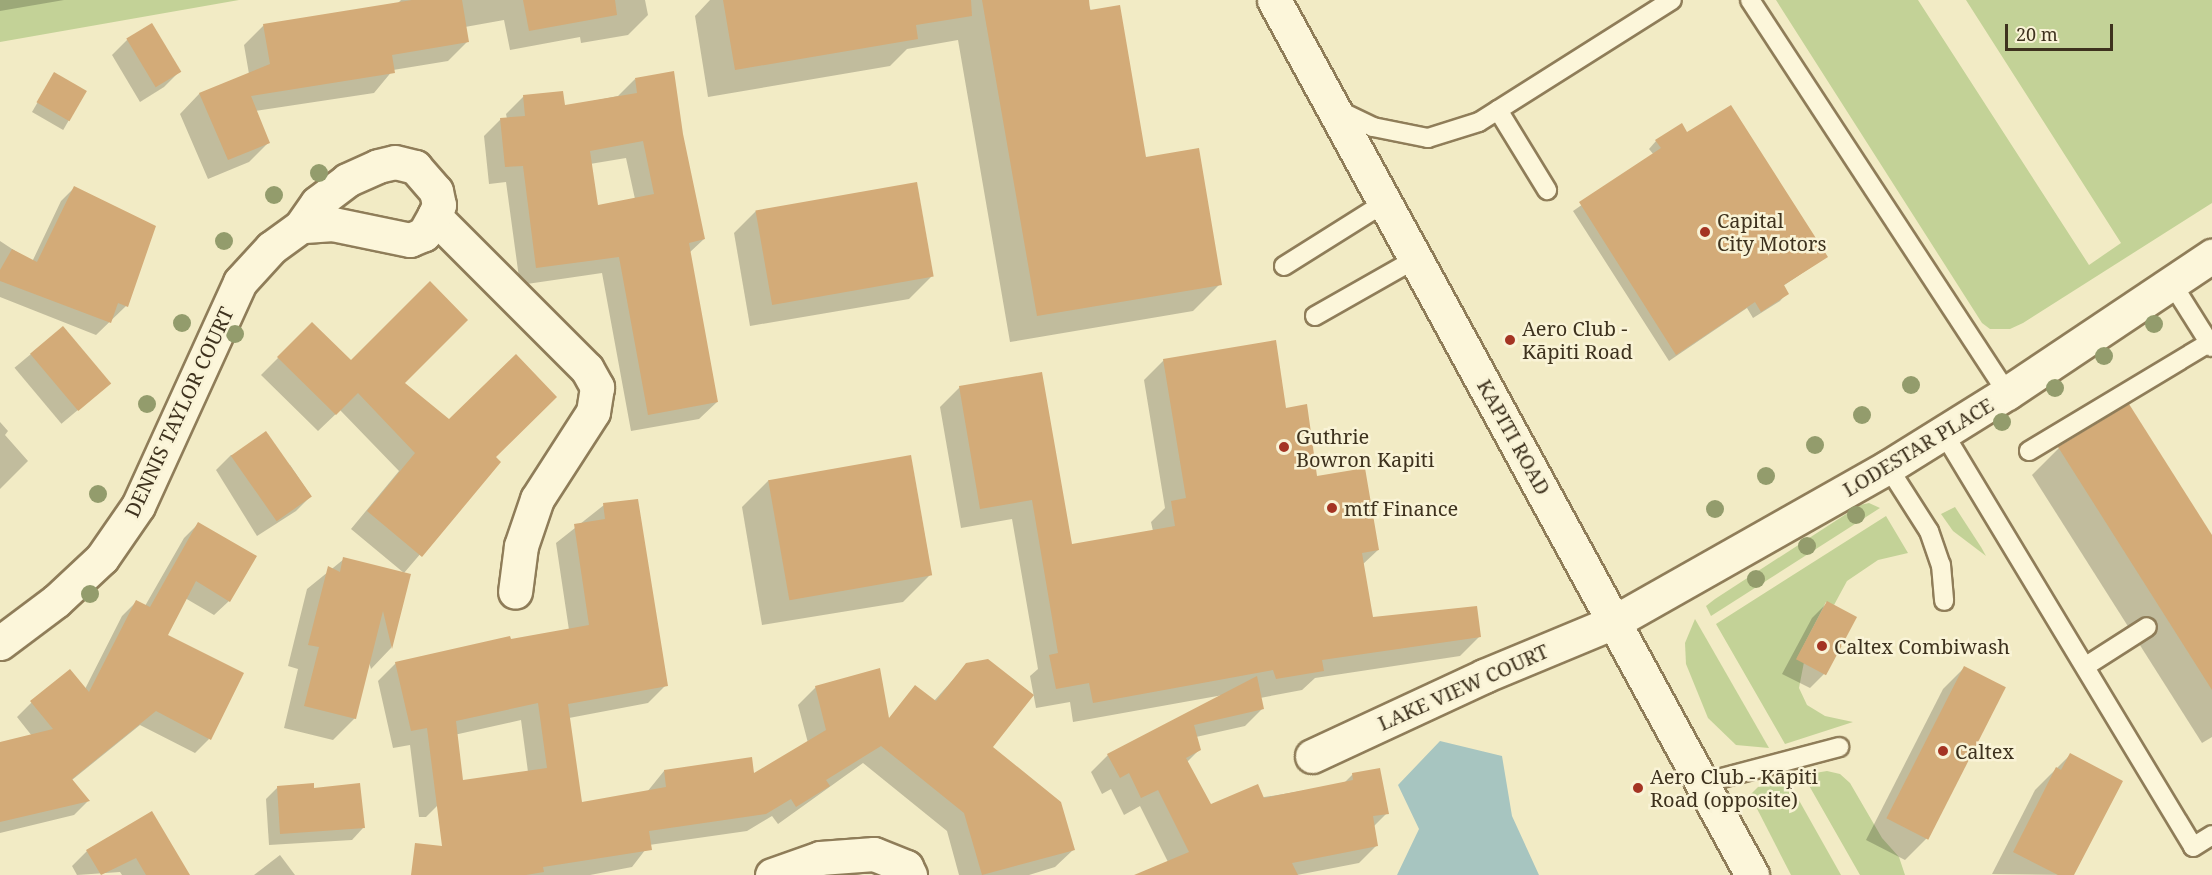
<!DOCTYPE html>
<meta charset="utf-8">
<style>
body{margin:0}
#map{position:relative;width:2212px;height:875px;overflow:hidden;background:#f2ebc5;font-family:"Noto Serif",serif}
div>[style]{position:absolute}
.green>*{inset:0;background:#c3d297}
.water>*{inset:0;background:#a7c5c0}
.shadow>*{inset:0;background:#0003;transform-origin:0 0}
.building>*{inset:0;background:#d3ab78;transform-origin:0 0}
.roads{filter:drop-shadow(2px 0 #8f7d59) drop-shadow(-2px 0 #8f7d59) drop-shadow(0 2px #8f7d59) drop-shadow(0 -2px #8f7d59)}
.service>*{height:18px;margin:-9px;padding:0 9px;transform-origin:9px;border-radius:9px;background:#fcf6da}
.minor>*{height:33px;margin:-16.5px;padding:0 16.5px;transform-origin:16.5px;border-radius:16.5px;background:#fcf6da}
.secondary>*{height:33px;margin:-16.5px;padding:0 16.5px;transform-origin:16.5px;border-radius:16.5px;background:#fcf6da}
.trees>*{width:18px;height:18px;margin:-9px;border-radius:50%;background:#939c6c}
.dots>*{width:16px;height:16px;translate:-50% -50%;box-sizing:border-box;border:3px solid #f9f3d6;border-radius:50%}
span{translate:-50% -50%;white-space:nowrap;text-align:center;line-height:1.15;-webkit-text-stroke:5px #f9f3d6;paint-order:stroke}
.poi-label{font-size:20px;color:#3e321e}
.left{translate:0 -50%;text-align:left}
.street-label{font-size:20px;color:#3e321e}
.scale{position:absolute;left:2005px;top:24px;width:108px;height:27px;box-sizing:border-box;border:3px solid #3e321e;border-top:0;padding-left:8px;font-size:18px;line-height:21px;white-space:nowrap;color:#3e321e;-webkit-text-stroke:4px #f9f3d6;paint-order:stroke}
</style>
<div id="map">
<div class="green">
<div style="clip-path:polygon(0 0,239px 0,0 42px)"></div>
<div style="clip-path:polygon(1776px 0,1918px 0,2089px 265px,2121px 243px,1966px 0,2212px 0,2212px 203px,2023px 323px,2010px 329px,1990px 329px,1982px 323px)"></div>
<div style="clip-path:polygon(1869px 503px,1880px 508px,1711px 616px,1706px 606px,1715px 599px,1860px 505px)"></div>
<div style="clip-path:polygon(1955px 507px,1981px 547px,1986px 556px,1953px 531px,1941px 514px)"></div>
<div style="clip-path:polygon(1886px 516px,1908px 553px,1878px 560px,1847px 581px,1834px 605px,1826px 602px,1797px 658px,1804px 662px,1799px 688px,1807px 705px,1825px 716px,1853px 722px,1785px 744px,1716px 624px)"></div>
<div style="clip-path:polygon(1695px 619px,1769px 748px,1736px 745px,1708px 718px,1686px 664px,1685px 643px)"></div>
<div style="clip-path:polygon(1827px 771px,1840px 774px,1850px 783px,1882px 838px,1899px 857px,1905px 875px,1860px 875px,1803px 775px)"></div>
<div style="clip-path:polygon(1787px 779px,1841px 875px,1791px 875px,1750px 795px,1758px 787px)"></div>
</div>
<div class="water">
<div style="clip-path:polygon(1440px 741px,1502px 756px,1512px 816px,1539px 875px,1397px 875px,1419px 829px,1398px 785px)"></div>
</div>
<div class="shadow">
<div style="clip-path:polygon(0 0,64px 0,0 11px)"></div>
<div style="clip-path:polygon(401px 0,645px 0,648px 15px,628px 35px,581px 43px,580px 37px,510px 50px,504px 20px,465px 27px,468px 41px,448px 61px,393px 70px,374px 93px,255px 111px,268px 143px,249px 162px,208px 179px,180px 114px,199px 94px,249px 74px,244px 45px,264px 25px,397px 4px)"></div>
<div style="clip-path:polygon(710px 0,1087px 0,1145px 159px,1220px 284px,1193px 311px,1010px 342px,958px 40px,907px 49px,890px 66px,708px 97px,695px 16px)"></div>
<div style="clip-path:polygon(152px 25px,179px 72px,164px 87px,140px 102px,112px 55px,127px 40px)"></div>
<div style="left:54px;top:74px;width:36px;height:44px;rotate:30deg"></div>
<div style="clip-path:polygon(evenodd,635px 79px,681px 135px,704px 239px,689px 253px,717px 402px,699px 419px,631px 431px,602px 273px,520px 285px,506px 182px,489px 184px,484px 136px,501px 119px,507px 119px,506px 114px,524px 96px,563px 107px,618px 96px,635px 79px,626px 158px,635px 199px,596px 207px,590px 164px,626px 158px)"></div>
<div style="clip-path:polygon(1687px 134px,1826px 257px,1783px 286px,1787px 293px,1780px 301px,1753px 318px,1747px 308px,1669px 361px,1573px 211px,1654px 155px,1649px 149px,1656px 141px)"></div>
<div style="clip-path:polygon(74px 188px,126px 306px,96px 335px,0 297px,0 241px,32px 262px,61px 201px)"></div>
<div style="clip-path:polygon(756px 211px,931px 277px,909px 299px,750px 326px,734px 233px)"></div>
<div style="clip-path:polygon(312px 324px,351px 362px,403px 384px,499px 462px,404px 573px,351px 529px,399px 471px,340px 410px,318px 431px,261px 375px)"></div>
<div style="left:62px;top:328px;width:73px;height:62px;rotate:50deg"></div>
<div style="clip-path:polygon(1164px 360px,1285px 409px,1316px 478px,1378px 550px,1362px 565px,1371px 618px,1480px 636px,1460px 656px,1315px 678px,1302px 690px,1260px 698px,1262px 709px,1245px 726px,1196px 737px,1200px 749px,1187px 762px,1211px 806px,1343px 784px,1353px 774px,1387px 813px,1373px 827px,1377px 845px,1359px 863px,1297px 875px,1143px 875px,1168px 862px,1140px 806px,1124px 815px,1111px 789px,1102px 794px,1091px 772px,1108px 755px,1223px 695px,1073px 722px,1070px 702px,1036px 708px,1030px 676px,1038px 669px,1012px 519px,961px 528px,940px 407px,960px 387px,1070px 546px,1153px 531px,1151px 522px,1165px 508px,1144px 380px)"></div>
<div style="clip-path:polygon(0 422px,8px 431px,5px 435px,28px 461px,0 489px)"></div>
<div style="clip-path:polygon(2059px 448px,2212px 538px,2212px 737px,2202px 743px,2032px 475px)"></div>
<div style="clip-path:polygon(231px 455px,290px 465px,311px 496px,296px 511px,257px 536px,216px 470px)"></div>
<div style="clip-path:polygon(769px 480px,930px 575px,903px 602px,762px 625px,742px 507px)"></div>
<div style="clip-path:polygon(604px 505px,666px 685px,648px 703px,569px 718px,580px 804px,647px 792px,664px 771px,753px 776px,808px 743px,798px 705px,816px 687px,885px 724px,915px 687px,934px 701px,967px 664px,991px 747px,1073px 850px,1055px 867px,1029px 875px,959px 875px,947px 831px,863px 763px,778px 824px,772px 816px,747px 831px,649px 845px,632px 867px,590px 875px,462px 875px,528px 772px,521px 720px,454px 735px,444px 799px,426px 817px,419px 817px,410px 745px,393px 748px,378px 681px,396px 663px,569px 630px,556px 543px)"></div>
<div style="clip-path:polygon(198px 524px,229px 601px,214px 615px,185px 598px,166px 636px,209px 739px,195px 753px,140px 725px,72px 780px,88px 801px,74px 815px,0 833px,0 744px,32px 736px,17px 717px,32px 702px,85px 689px,122px 616px,136px 602px,145px 606px,184px 538px)"></div>
<div style="clip-path:polygon(344px 559px,409px 575px,391px 648px,371px 669px,369px 662px,355px 718px,333px 740px,284px 728px,298px 669px,288px 666px,307px 589px)"></div>
<div style="clip-path:polygon(1827px 603px,1825px 673px,1810px 688px,1782px 674px,1812px 618px)"></div>
<div style="clip-path:polygon(1964px 668px,2004px 688px,1927px 838px,1905px 860px,1866px 840px,1943px 689px)"></div>
<div style="clip-path:polygon(2070px 755px,2072px 875px,1992px 874px,2035px 790px)"></div>
<div style="clip-path:polygon(278px 787px,363px 828px,352px 840px,269px 845px,266px 799px)"></div>
<div style="clip-path:polygon(152px 813px,189px 875px,122px 875px,120px 872px,77px 875px,72px 866px,87px 851px)"></div>
<div style="clip-path:polygon(280px 855px,295px 875px,254px 875px)"></div>
</div>
<div class="building">
<div style="clip-path:polygon(412px 0,462px 0,469px 42px,392px 55px,395px 73px,251px 96px,270px 143px,228px 160px,199px 93px,270px 64px,263px 24px)"></div>
<div style="clip-path:polygon(523px 0,615px 0,617px 15px,529px 31px)"></div>
<div style="clip-path:polygon(723px 0,971px 0,972px 16px,916px 25px,918px 39px,735px 70px)"></div>
<div style="clip-path:polygon(982px 0,1089px 0,1090px 10px,1120px 5px,1146px 157px,1199px 148px,1222px 285px,1037px 316px)"></div>
<div style="left:152px;top:23px;width:57px;height:30px;rotate:59deg"></div>
<div style="clip-path:polygon(evenodd,674px 71px,683px 134px,705px 239px,689px 243px,718px 402px,648px 415px,619px 257px,536px 268px,523px 166px,505px 167px,500px 118px,525px 116px,523px 95px,563px 91px,565px 105px,637px 93px,635px 78px,674px 71px,643px 141px,654px 194px,598px 205px,590px 151px,643px 141px)"></div>
<div style="left:54px;top:72px;width:38px;height:35px;rotate:30deg"></div>
<div style="clip-path:polygon(1731px 105px,1828px 257px,1784px 285px,1789px 294px,1761px 312px,1755px 302px,1676px 355px,1579px 202px,1661px 148px,1655px 140px,1682px 123px,1687px 132px)"></div>
<div style="left:917px;top:182px;width:96px;height:164px;rotate:80deg"></div>
<div style="clip-path:polygon(74px 186px,156px 226px,128px 307px,118px 303px,111px 323px,0 281px,0 270px,12px 249px,37px 262px)"></div>
<div style="clip-path:polygon(430px 281px,468px 320px,405px 383px,449px 419px,516px 354px,557px 397px,496px 457px,501px 462px,422px 557px,367px 511px,415px 453px,358px 393px,336px 415px,277px 357px,312px 322px,351px 360px)"></div>
<div style="left:63px;top:326px;width:75px;height:43px;rotate:50deg"></div>
<div style="clip-path:polygon(1276px 340px,1286px 408px,1307px 404px,1317px 476px,1365px 468px,1379px 550px,1362px 553px,1373px 617px,1477px 606px,1481px 637px,1322px 660px,1324px 671px,1276px 679px,1273px 670px,1093px 703px,1089px 683px,1056px 689px,1049px 655px,1058px 653px,1032px 500px,980px 509px,959px 386px,1042px 372px,1072px 544px,1175px 526px,1171px 501px,1186px 498px,1163px 359px)"></div>
<div style="clip-path:polygon(2129px 404px,2212px 535px,2212px 690px,2058px 447px)"></div>
<div style="left:266px;top:431px;width:80px;height:43px;rotate:55deg"></div>
<div style="left:911px;top:455px;width:122px;height:145px;rotate:80deg"></div>
<div style="clip-path:polygon(evenodd,638px 499px,668px 686px,568px 704px,582px 802px,666px 787px,664px 770px,752px 757px,754px 773px,826px 730px,815px 686px,880px 668px,889px 718px,915px 685px,936px 701px,966px 663px,988px 659px,1034px 695px,993px 747px,1061px 802px,1075px 850px,982px 875px,964px 813px,881px 746px,826px 780px,830px 786px,796px 807px,791px 799px,766px 814px,649px 831px,652px 850px,543px 867px,544px 872px,526px 875px,411px 875px,415px 843px,442px 846px,427px 728px,411px 731px,395px 662px,510px 636px,511px 639px,589px 625px,574px 524px,605px 519px,603px 503px,638px 499px,538px 703px,547px 768px,463px 780px,456px 721px,538px 703px)"></div>
<div style="clip-path:polygon(198px 522px,257px 556px,230px 602px,196px 581px,168px 635px,244px 673px,211px 740px,156px 711px,72px 779px,90px 801px,0 822px,0 742px,53px 729px,30px 701px,70px 669px,89px 692px,136px 600px,150px 607px)"></div>
<div style="clip-path:polygon(343px 557px,411px 574px,392px 649px,383px 611px,356px 719px,304px 706px,319px 647px,308px 645px,328px 566px,340px 572px)"></div>
<div style="left:1827px;top:601px;width:34px;height:66px;rotate:28deg"></div>
<div style="left:1964px;top:666px;width:47px;height:171px;rotate:27deg"></div>
<div style="clip-path:polygon(1257px 676px,1264px 709px,1194px 725px,1201px 750px,1186px 758px,1211px 804px,1258px 784px,1264px 798px,1353px 780px,1352px 773px,1380px 768px,1389px 814px,1373px 816px,1378px 846px,1292px 863px,1298px 875px,1134px 875px,1189px 852px,1158px 790px,1141px 798px,1129px 773px,1120px 778px,1107px 754px)"></div>
<div style="clip-path:polygon(2070px 753px,2123px 781px,2074px 875px,2058px 875px,2013px 852px,2056px 767px,2061px 770px)"></div>
<div style="clip-path:polygon(314px 783px,314px 788px,360px 783px,365px 828px,280px 834px,277px 786px)"></div>
<div style="clip-path:polygon(152px 811px,190px 875px,146px 875px,136px 858px,101px 875px,86px 850px)"></div>
</div>
<div class="roads">
<div class="service">
<div style="left:1750px;top:0;width:470px;rotate:56.8deg"></div>
<div style="left:1336px;top:109px;width:41px;rotate:25.9deg"></div>
<div style="left:1373px;top:127px;width:56px;rotate:11.3deg"></div>
<div style="left:1428px;top:138px;width:53px;rotate:-17.4deg"></div>
<div style="left:1479px;top:122px;width:228px;rotate:-32.3deg"></div>
<div style="left:1498px;top:110px;width:94px;rotate:58.5deg"></div>
<div style="left:1284px;top:266px;width:120px;rotate:-32.1deg"></div>
<div style="left:2171px;top:282px;width:77px;rotate:57.8deg"></div>
<div style="left:1315px;top:316px;width:117px;rotate:-29.6deg"></div>
<div style="left:1943px;top:432px;width:484px;rotate:58.9deg"></div>
<div style="left:2193px;top:847px;width:22px;rotate:-32deg"></div>
<div style="left:2029px;top:451px;width:210px;rotate:-31deg"></div>
<div style="left:1888px;top:467px;width:76px;rotate:57.4deg"></div>
<div style="left:1929px;top:531px;width:36px;rotate:71deg"></div>
<div style="left:1941px;top:565px;width:36px;rotate:85deg"></div>
<div style="left:2086px;top:666px;width:72px;rotate:-32.6deg"></div>
<div style="left:1703px;top:783px;width:141px;rotate:-14.8deg"></div>
</div>
<div class="minor">
<div style="left:434px;top:216px;width:216px;rotate:45deg"></div>
<div style="left:587px;top:369px;width:21px;rotate:61deg"></div>
<div style="left:597px;top:387px;width:25px;rotate:99deg"></div>
<div style="left:593px;top:412px;width:103px;rotate:122.8deg"></div>
<div style="left:537px;top:499px;width:50px;rotate:108.8deg"></div>
<div style="left:521px;top:546px;width:46px;rotate:97.4deg"></div>
<div style="left:0;top:643px;width:70px;rotate:-36.9deg"></div>
<div style="left:56px;top:601px;width:63px;rotate:-43.1deg"></div>
<div style="left:102px;top:558px;width:63px;rotate:-55.3deg"></div>
<div style="left:138px;top:506px;width:246px;rotate:-65.5deg"></div>
<div style="left:240px;top:282px;width:46px;rotate:-47.6deg"></div>
<div style="left:271px;top:248px;width:37px;rotate:-36deg"></div>
<div style="left:301px;top:226px;width:28px;rotate:-55deg"></div>
<div style="left:317px;top:203px;width:38px;rotate:-37deg"></div>
<div style="left:347px;top:180px;width:34px;rotate:-24deg"></div>
<div style="left:378px;top:166px;width:17px;rotate:-13deg"></div>
<div style="left:395px;top:162px;width:21px;rotate:14deg"></div>
<div style="left:415px;top:167px;width:32px;rotate:49deg"></div>
<div style="left:436px;top:191px;width:14px;rotate:78deg"></div>
<div style="left:439px;top:205px;width:12px;rotate:114deg"></div>
<div style="left:434px;top:216px;width:21px;rotate:119deg"></div>
<div style="left:424px;top:234px;width:15px;rotate:157deg"></div>
<div style="left:410px;top:240px;width:79px;rotate:-168.3deg"></div>
<div style="left:333px;top:224px;width:32px;rotate:176deg"></div>
<div style="left:1312px;top:756px;width:190px;rotate:-24.9deg"></div>
<div style="left:1484px;top:676px;width:141px;rotate:-22.6deg"></div>
<div style="left:1614px;top:622px;width:315px;rotate:-29.5deg"></div>
<div style="left:1888px;top:467px;width:140px;rotate:-31.9deg"></div>
<div style="left:2007px;top:393px;width:247px;rotate:-33.8deg"></div>
<div style="left:772px;top:875px;width:51px;rotate:-19.5deg"></div>
<div style="left:820px;top:858px;width:54px;rotate:-4.2deg"></div>
<div style="left:874px;top:854px;width:35px;rotate:22deg"></div>
<div style="left:906px;top:867px;width:9px;rotate:63deg"></div>
</div>
<div class="secondary">
<div style="left:1274px;top:0;width:997px;rotate:61.35deg"></div>
</div>
</div>
<div class="trees">
<div style="left:319px;top:173px"></div>
<div style="left:274px;top:195px"></div>
<div style="left:224px;top:241px"></div>
<div style="left:182px;top:323px"></div>
<div style="left:2154px;top:324px"></div>
<div style="left:235px;top:334px"></div>
<div style="left:2104px;top:356px"></div>
<div style="left:1911px;top:385px"></div>
<div style="left:2055px;top:388px"></div>
<div style="left:147px;top:404px"></div>
<div style="left:1862px;top:415px"></div>
<div style="left:2002px;top:422px"></div>
<div style="left:1815px;top:445px"></div>
<div style="left:1766px;top:476px"></div>
<div style="left:98px;top:494px"></div>
<div style="left:1715px;top:509px"></div>
<div style="left:1856px;top:515px"></div>
<div style="left:1807px;top:546px"></div>
<div style="left:1756px;top:579px"></div>
<div style="left:90px;top:594px"></div>
</div>
<div class="dots">
<div style="left:1705px;top:232px;background:#a43423"></div>
<div style="left:1510px;top:340px;background:#a43423"></div>
<div style="left:1284px;top:447px;background:#a43423"></div>
<div style="left:1332px;top:508px;background:#a43423"></div>
<div style="left:1822px;top:646px;background:#a43423"></div>
<div style="left:1943px;top:751px;background:#a43423"></div>
<div style="left:1638px;top:788px;background:#a43423"></div>
</div>
<div class="poi-label">
<span class="left" style="left:1717px;top:232px">Capital<br>City Motors</span>
<span class="left" style="left:1522px;top:340px">Aero Club -<br>Kāpiti Road</span>
<span class="left" style="left:1296px;top:448px">Guthrie<br>Bowron Kapiti</span>
<span class="left" style="left:1344px;top:508px">mtf Finance</span>
<span class="left" style="left:1834px;top:646px">Caltex Combiwash</span>
<span class="left" style="left:1955px;top:751px">Caltex</span>
<span class="left" style="left:1650px;top:788px">Aero Club - Kāpiti<br>Road (opposite)</span>
</div>
<div class="street-label">
<span style="left:179px;top:412px;rotate:-65deg">DENNIS TAYLOR COURT</span>
<span style="left:1514px;top:437px;rotate:61deg">KAPITI ROAD</span>
<span style="left:1918px;top:447px;rotate:-31deg">LODESTAR PLACE</span>
<span style="left:1463px;top:687px;rotate:-24deg">LAKE VIEW COURT</span>
</div>
<div class="scale">20 m</div>
</div>
